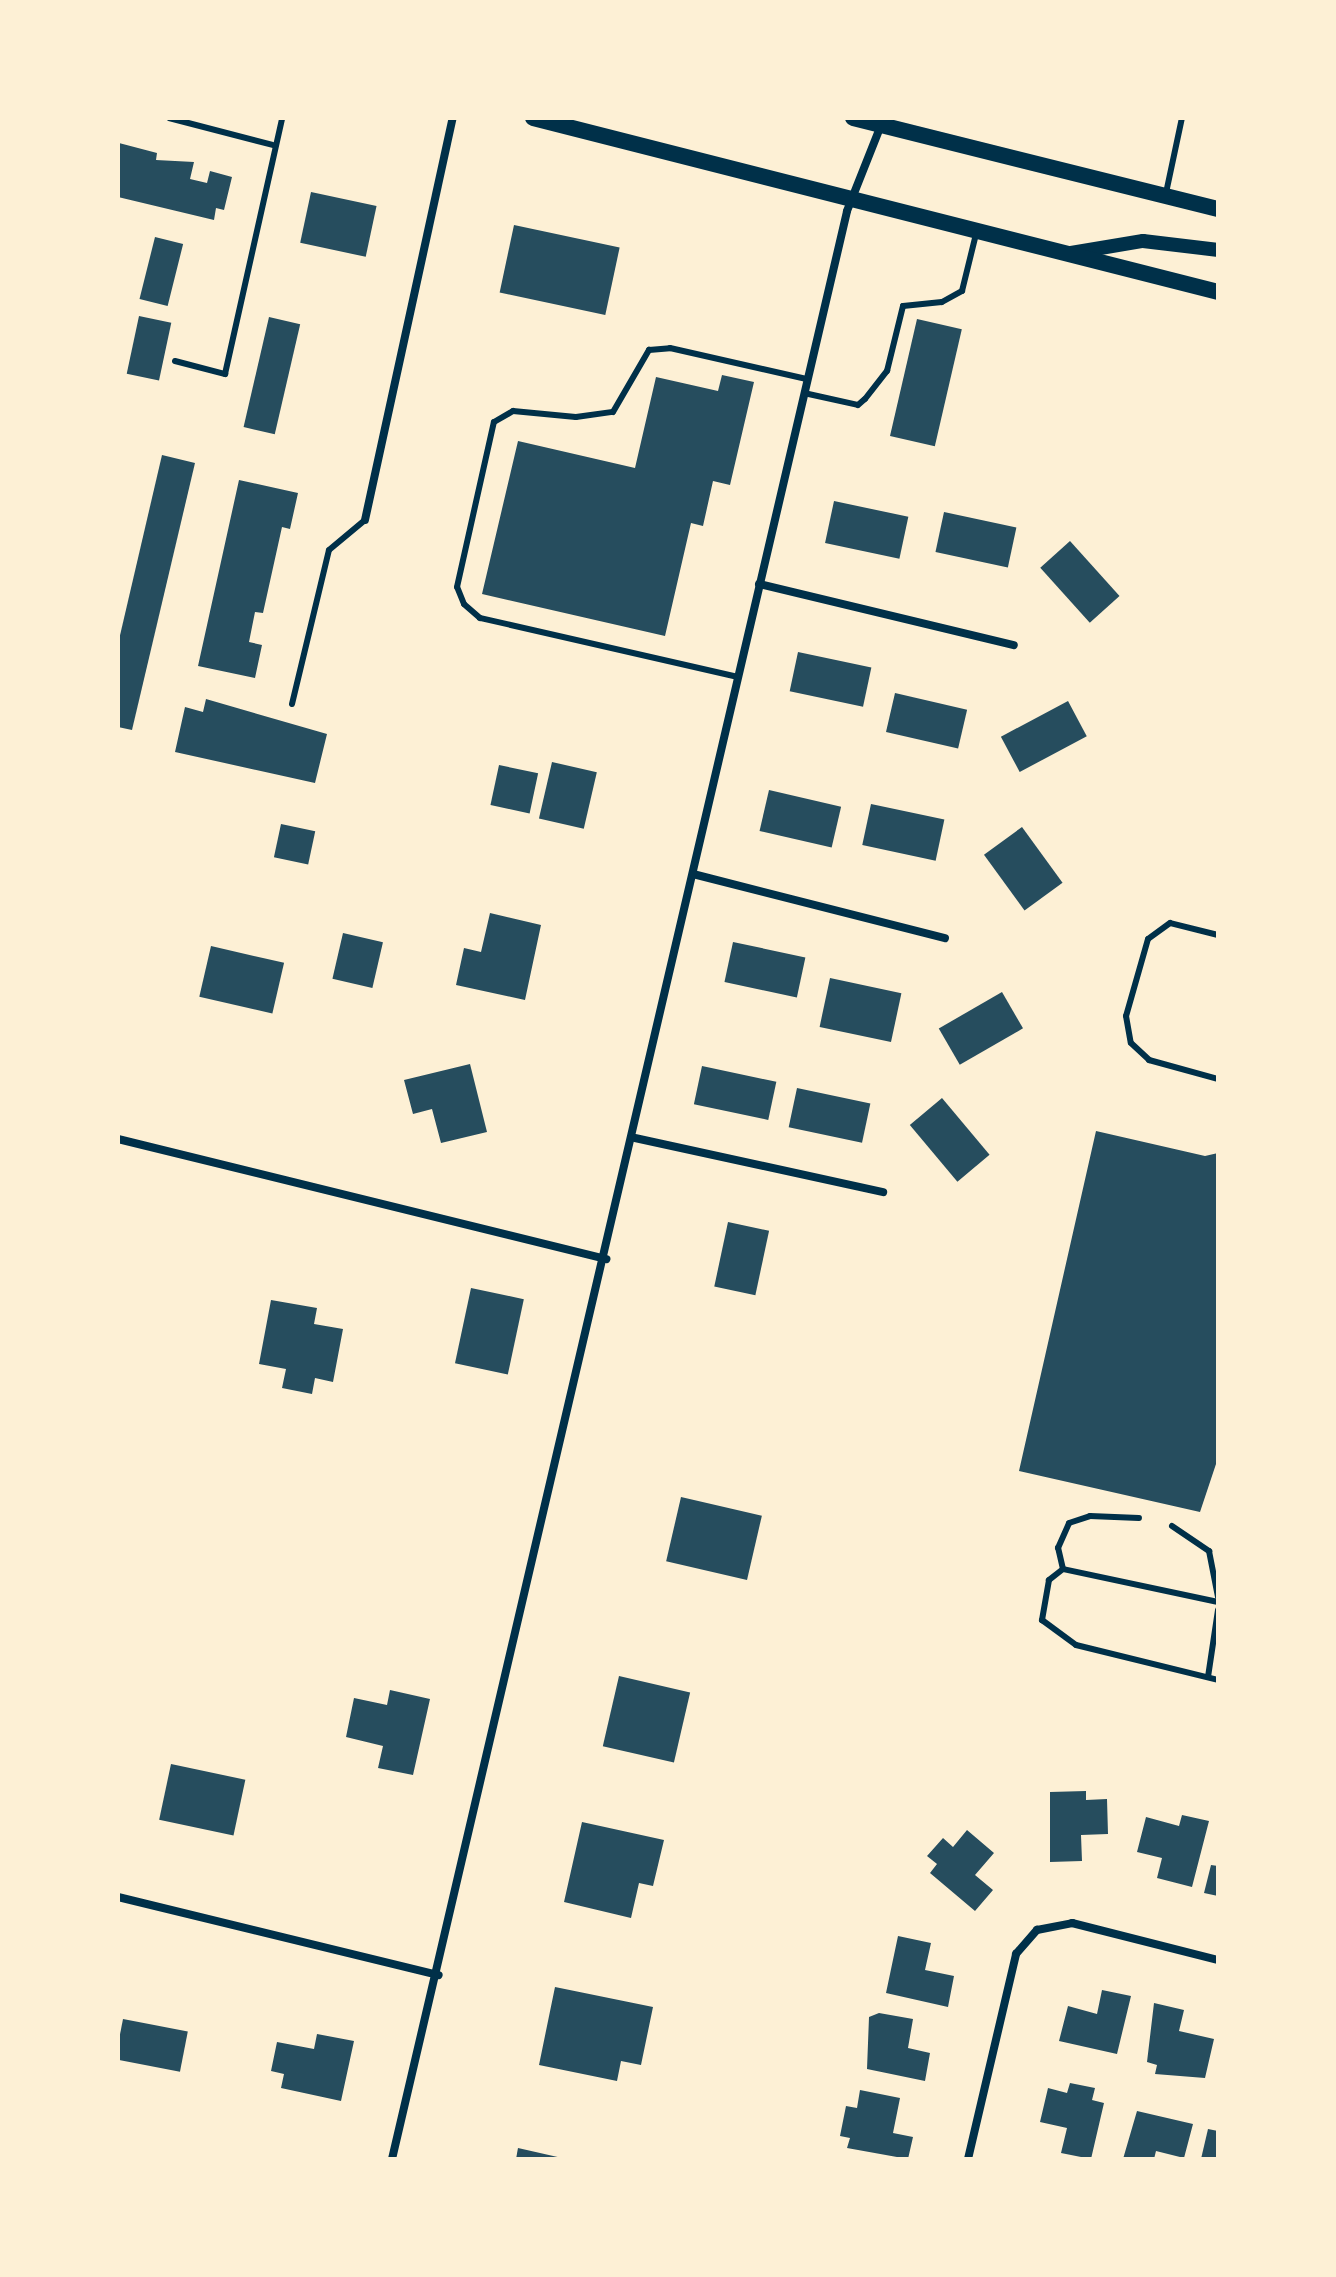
<!DOCTYPE html>
<style>
body{margin:0}
#map{position:relative;width:1336px;height:2277px;overflow:hidden;background:#fdf0d5;font-family:"Noto Serif",serif}
div>[style]{position:absolute}
.building>*{inset:0;background:#264d5e;transform-origin:0 0}
.service>*{height:6px;margin:-3px;padding:0 3px;transform-origin:3px;border-radius:3px;background:#003049}
.minor>*{height:8px;margin:-4px;padding:0 4px;transform-origin:4px;border-radius:4px;background:#003049}
.tertiary>*{height:14px;margin:-7px;padding:0 7px;transform-origin:7px;border-radius:7px;background:#003049}
.secondary>*{height:16px;margin:-8px;padding:0 8px;transform-origin:8px;border-radius:8px;background:#003049}
span{translate:-50% -50%;white-space:nowrap;text-align:center;line-height:1.15;-webkit-text-stroke:6px #fdf0d5;paint-order:stroke}
.frame{position:absolute;inset:0;border:120px solid #fdf0d5;pointer-events:none}
</style>
<div id="map">
<div class="building">
<div style="clip-path:polygon(119px 143px,157px 153px,156px 160px,194px 162px,190px 179px,207px 183px,210px 171px,232px 177px,224px 210px,216px 208px,214px 220px,118px 197px)"></div>
<div style="left:311px;top:192px;width:67px;height:52px;rotate:12deg"></div>
<div style="left:514px;top:225px;width:108px;height:69px;rotate:12deg"></div>
<div style="left:155px;top:237px;width:29px;height:64px;rotate:14deg"></div>
<div style="left:139px;top:316px;width:33px;height:59px;rotate:12deg"></div>
<div style="left:269px;top:317px;width:32px;height:113px;rotate:13deg"></div>
<div style="left:917px;top:319px;width:46px;height:120px;rotate:13deg"></div>
<div style="clip-path:polygon(722px 375px,754px 382px,730px 485px,713px 481px,703px 526px,691px 523px,665px 636px,482px 594px,518px 441px,635px 468px,656px 377px,718px 391px)"></div>
<div style="clip-path:polygon(162px 455px,195px 463px,132px 730px,118px 727px,118px 644px)"></div>
<div style="clip-path:polygon(239px 480px,298px 493px,290px 529px,282px 527px,263px 613px,255px 612px,249px 642px,262px 645px,255px 678px,198px 666px)"></div>
<div style="left:834px;top:501px;width:76px;height:43px;rotate:12deg"></div>
<div style="left:944px;top:512px;width:74px;height:41px;rotate:12deg"></div>
<div style="left:1070px;top:541px;width:74px;height:40px;rotate:48deg"></div>
<div style="left:798px;top:652px;width:75px;height:40px;rotate:12deg"></div>
<div style="left:895px;top:693px;width:74px;height:40px;rotate:13deg"></div>
<div style="clip-path:polygon(206px 699px,327px 734px,315px 783px,175px 752px,185px 707px,203px 712px)"></div>
<div style="left:1068px;top:701px;width:40px;height:76px;rotate:62deg"></div>
<div style="left:552px;top:762px;width:46px;height:58px;rotate:13deg"></div>
<div style="left:499px;top:765px;width:40px;height:41px;rotate:12deg"></div>
<div style="left:769px;top:790px;width:74px;height:42px;rotate:13deg"></div>
<div style="left:871px;top:804px;width:75px;height:42px;rotate:12deg"></div>
<div style="left:281px;top:824px;width:35px;height:34px;rotate:12deg"></div>
<div style="left:1022px;top:827px;width:69px;height:47px;rotate:54deg"></div>
<div style="clip-path:polygon(490px 913px,541px 925px,525px 1000px,456px 985px,464px 948px,481px 952px)"></div>
<div style="left:343px;top:933px;width:41px;height:47px;rotate:13deg"></div>
<div style="left:733px;top:942px;width:74px;height:41px;rotate:12deg"></div>
<div style="left:211px;top:946px;width:75px;height:52px;rotate:13deg"></div>
<div style="left:830px;top:978px;width:73px;height:50px;rotate:12deg"></div>
<div style="left:1002px;top:992px;width:42px;height:73px;rotate:60deg"></div>
<div style="clip-path:polygon(470px 1064px,487px 1132px,441px 1143px,432px 1109px,413px 1114px,404px 1080px)"></div>
<div style="left:702px;top:1066px;width:76px;height:39px;rotate:12deg"></div>
<div style="left:797px;top:1088px;width:75px;height:40px;rotate:12deg"></div>
<div style="left:942px;top:1098px;width:74px;height:42px;rotate:50deg"></div>
<div style="clip-path:polygon(1096px 1131px,1205px 1156px,1218px 1153px,1218px 1458px,1200px 1512px,1019px 1471px)"></div>
<div style="left:728px;top:1222px;width:42px;height:66px;rotate:12deg"></div>
<div style="left:471px;top:1288px;width:54px;height:77px;rotate:12deg"></div>
<div style="clip-path:polygon(271px 1300px,317px 1308px,314px 1324px,343px 1329px,333px 1382px,315px 1378px,312px 1394px,282px 1388px,286px 1369px,259px 1364px)"></div>
<div style="left:681px;top:1497px;width:83px;height:66px;rotate:13deg"></div>
<div style="left:619px;top:1676px;width:73px;height:72px;rotate:13deg"></div>
<div style="clip-path:polygon(390px 1690px,430px 1699px,413px 1775px,378px 1768px,383px 1746px,346px 1737px,354px 1698px,387px 1705px)"></div>
<div style="left:171px;top:1764px;width:76px;height:57px;rotate:12deg"></div>
<div style="clip-path:polygon(1086px 1791px,1086px 1800px,1107px 1799px,1108px 1834px,1081px 1835px,1082px 1861px,1050px 1862px,1050px 1792px)"></div>
<div style="clip-path:polygon(1182px 1815px,1209px 1821px,1192px 1887px,1157px 1878px,1162px 1858px,1137px 1852px,1146px 1817px,1179px 1826px)"></div>
<div style="clip-path:polygon(582px 1822px,664px 1840px,653px 1886px,639px 1883px,631px 1918px,564px 1902px)"></div>
<div style="clip-path:polygon(967px 1830px,994px 1853px,975px 1875px,993px 1890px,975px 1911px,930px 1873px,937px 1864px,927px 1856px,943px 1838px,953px 1847px)"></div>
<div style="clip-path:polygon(1211px 1865px,1218px 1866px,1218px 1896px,1204px 1893px)"></div>
<div style="clip-path:polygon(898px 1936px,931px 1943px,925px 1970px,954px 1976px,948px 2007px,886px 1993px)"></div>
<div style="clip-path:polygon(555px 1987px,653px 2007px,641px 2065px,621px 2061px,617px 2081px,539px 2065px)"></div>
<div style="clip-path:polygon(1102px 1990px,1131px 1996px,1117px 2054px,1059px 2041px,1068px 2006px,1097px 2014px)"></div>
<div style="clip-path:polygon(1154px 2003px,1184px 2010px,1179px 2031px,1214px 2039px,1205px 2078px,1155px 2074px,1157px 2065px,1147px 2062px)"></div>
<div style="clip-path:polygon(879px 2013px,913px 2019px,908px 2048px,930px 2053px,925px 2081px,867px 2069px,869px 2017px)"></div>
<div style="left:123px;top:2019px;width:66px;height:41px;rotate:11deg"></div>
<div style="clip-path:polygon(317px 2034px,354px 2041px,341px 2101px,281px 2088px,284px 2074px,271px 2071px,277px 2042px,314px 2049px)"></div>
<div style="clip-path:polygon(1070px 2083px,1095px 2088px,1092px 2100px,1104px 2103px,1091px 2159px,1061px 2153px,1067px 2128px,1040px 2122px,1048px 2088px,1067px 2093px)"></div>
<div style="clip-path:polygon(860px 2090px,900px 2098px,893px 2133px,913px 2137px,908px 2159px,847px 2148px,850px 2138px,840px 2136px,846px 2106px,857px 2108px)"></div>
<div style="clip-path:polygon(1137px 2111px,1193px 2124px,1184px 2158px,1156px 2151px,1154px 2159px,1123px 2159px)"></div>
<div style="clip-path:polygon(1208px 2129px,1218px 2131px,1218px 2159px,1201px 2159px)"></div>
<div style="clip-path:polygon(518px 2148px,562px 2158px,562px 2159px,516px 2159px)"></div>
</div>
<div class="service">
<div style="left:169px;top:118px;width:107px;rotate:14.6deg"></div>
<div style="left:1166px;top:193px;width:77px;rotate:-78deg"></div>
<div style="left:175px;top:361px;width:52px;rotate:14.6deg"></div>
<div style="left:225px;top:374px;width:262px;rotate:-77.4deg"></div>
<div style="left:804px;top:393px;width:55px;rotate:12.5deg"></div>
<div style="left:858px;top:405px;width:9px;rotate:-41deg"></div>
<div style="left:865px;top:399px;width:36px;rotate:-52deg"></div>
<div style="left:887px;top:371px;width:67px;rotate:-76.2deg"></div>
<div style="left:903px;top:306px;width:39px;rotate:-6deg"></div>
<div style="left:942px;top:302px;width:23px;rotate:-29deg"></div>
<div style="left:962px;top:291px;width:59px;rotate:-76.2deg"></div>
<div style="left:738px;top:677px;width:265px;rotate:-167.1deg"></div>
<div style="left:480px;top:618px;width:21px;rotate:-139deg"></div>
<div style="left:464px;top:604px;width:18px;rotate:-112deg"></div>
<div style="left:457px;top:587px;width:169px;rotate:-77.4deg"></div>
<div style="left:494px;top:422px;width:22px;rotate:-30deg"></div>
<div style="left:513px;top:411px;width:63px;rotate:5.4deg"></div>
<div style="left:576px;top:417px;width:37px;rotate:-8deg"></div>
<div style="left:613px;top:412px;width:72px;rotate:-59.9deg"></div>
<div style="left:649px;top:350px;width:21px;rotate:-5deg"></div>
<div style="left:670px;top:348px;width:140px;rotate:12.8deg"></div>
<div style="left:292px;top:704px;width:158px;rotate:-76.5deg"></div>
<div style="left:329px;top:550px;width:47px;rotate:-39.8deg"></div>
<div style="left:1218px;top:935px;width:49px;rotate:-166deg"></div>
<div style="left:1170px;top:923px;width:27px;rotate:144deg"></div>
<div style="left:1148px;top:939px;width:80px;rotate:105.9deg"></div>
<div style="left:1126px;top:1016px;width:27px;rotate:80deg"></div>
<div style="left:1131px;top:1043px;width:25px;rotate:43deg"></div>
<div style="left:1149px;top:1060px;width:72px;rotate:15.4deg"></div>
<div style="left:1172px;top:1526px;width:45px;rotate:34deg"></div>
<div style="left:1209px;top:1551px;width:47px;rotate:78.9deg"></div>
<div style="left:1063px;top:1569px;width:22px;rotate:-103deg"></div>
<div style="left:1058px;top:1548px;width:27px;rotate:-66deg"></div>
<div style="left:1069px;top:1523px;width:22px;rotate:-18deg"></div>
<div style="left:1090px;top:1516px;width:49px;rotate:2.3deg"></div>
<div style="left:1218px;top:1602px;width:158px;rotate:-168deg"></div>
<div style="left:1063px;top:1569px;width:18px;rotate:142deg"></div>
<div style="left:1049px;top:1580px;width:41px;rotate:99.9deg"></div>
<div style="left:1042px;top:1620px;width:42px;rotate:36.3deg"></div>
<div style="left:1076px;top:1645px;width:146px;rotate:13.8deg"></div>
<div style="left:1208px;top:1677px;width:68px;rotate:-81.5deg"></div>
</div>
<div class="minor">
<div style="left:365px;top:520px;width:412px;rotate:-77.7deg"></div>
<div style="left:759px;top:584px;width:262px;rotate:13.5deg"></div>
<div style="left:693px;top:874px;width:260px;rotate:14.3deg"></div>
<div style="left:635px;top:1138px;width:254px;rotate:12.3deg"></div>
<div style="left:118px;top:1139px;width:503px;rotate:13.82deg"></div>
<div style="left:118px;top:1897px;width:330px;rotate:13.7deg"></div>
<div style="left:392px;top:2159px;width:2000px;rotate:-76.85deg"></div>
<div style="left:847px;top:211px;width:92px;rotate:-68.4deg"></div>
<div style="left:968px;top:2159px;width:211px;rotate:-76.8deg"></div>
<div style="left:1016px;top:1954px;width:32px;rotate:-49deg"></div>
<div style="left:1037px;top:1930px;width:36px;rotate:-11deg"></div>
<div style="left:1072px;top:1923px;width:151px;rotate:14.2deg"></div>
</div>
<div class="tertiary">
<div style="left:1071px;top:253px;width:73px;rotate:-9.5deg"></div>
<div style="left:1143px;top:241px;width:76px;rotate:6.8deg"></div>
</div>
<div class="secondary">
<div style="left:533px;top:118px;width:707px;rotate:14.25deg"></div>
<div style="left:853px;top:118px;width:376px;rotate:14deg"></div>
</div>
<div class="frame"></div>
</div>
